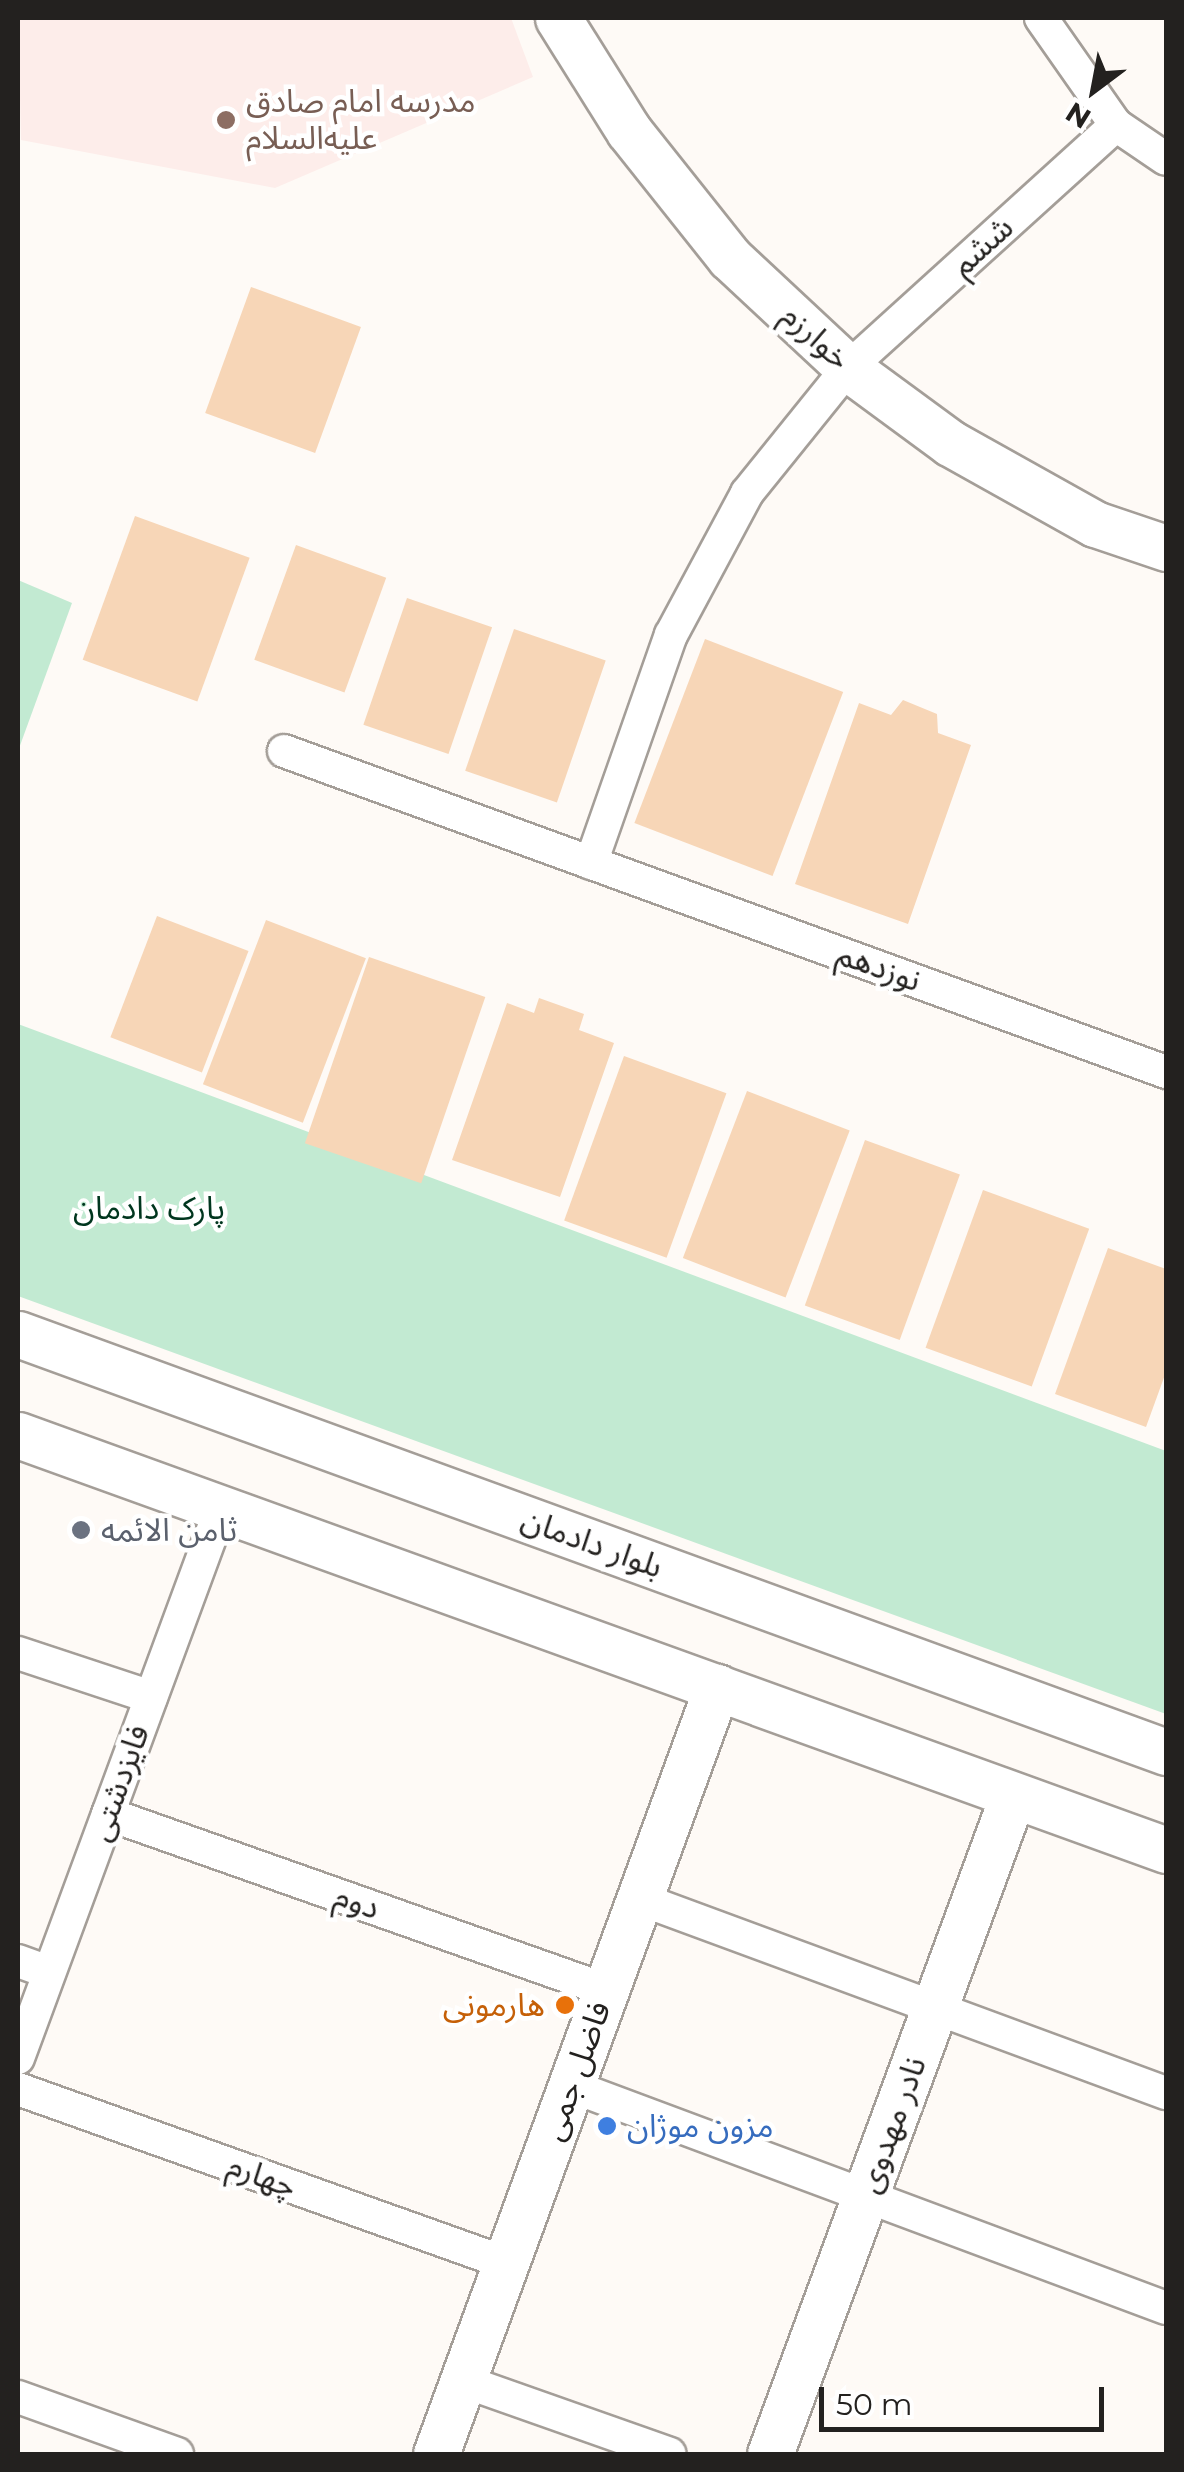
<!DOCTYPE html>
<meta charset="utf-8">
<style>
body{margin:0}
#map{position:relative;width:1184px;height:2472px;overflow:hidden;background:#fefaf6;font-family:Montserrat,"Noto Sans Arabic",sans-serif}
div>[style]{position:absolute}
.education>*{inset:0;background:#fdedea}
.green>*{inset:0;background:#c2ead2}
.building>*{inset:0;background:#f7d6b7;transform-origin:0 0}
.roads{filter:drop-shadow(2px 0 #a49e98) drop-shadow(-2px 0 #a49e98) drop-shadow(0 2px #a49e98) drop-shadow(0 -2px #a49e98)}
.street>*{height:32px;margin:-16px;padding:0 16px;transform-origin:16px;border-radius:16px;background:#fff}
.secondary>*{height:45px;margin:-22.5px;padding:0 22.5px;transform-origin:22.5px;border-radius:22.5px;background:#fff}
.dots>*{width:28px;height:28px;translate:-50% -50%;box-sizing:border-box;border:5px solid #fff;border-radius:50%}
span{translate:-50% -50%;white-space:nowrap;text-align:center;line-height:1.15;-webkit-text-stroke:9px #fff;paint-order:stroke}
.education-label{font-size:32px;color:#785e54}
.left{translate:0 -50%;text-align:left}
.street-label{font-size:32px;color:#23211f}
.park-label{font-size:32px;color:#00361e}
.worship-label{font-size:32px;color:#5b616d}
.food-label{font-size:32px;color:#c56008}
.right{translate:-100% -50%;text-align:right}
.shop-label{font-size:32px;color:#366cbe}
.frame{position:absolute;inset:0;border:20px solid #23211f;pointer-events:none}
.north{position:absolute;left:1044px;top:40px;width:100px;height:100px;-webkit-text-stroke:8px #fff;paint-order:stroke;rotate:212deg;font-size:28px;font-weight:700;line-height:40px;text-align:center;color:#23211f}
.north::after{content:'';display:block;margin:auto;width:35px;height:45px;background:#23211f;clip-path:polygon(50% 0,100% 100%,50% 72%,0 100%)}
.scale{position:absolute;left:819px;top:2387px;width:285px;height:45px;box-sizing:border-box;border:5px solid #23211f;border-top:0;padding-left:12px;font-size:30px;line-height:35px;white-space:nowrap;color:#23211f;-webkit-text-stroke:8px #fff;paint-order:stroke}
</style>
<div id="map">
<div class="education">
<div style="clip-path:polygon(18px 18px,511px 18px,533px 77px,275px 188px,21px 140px)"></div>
</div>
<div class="green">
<div style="clip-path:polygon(18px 580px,72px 603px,18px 751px)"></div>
<div style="clip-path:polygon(18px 1024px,1166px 1451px,1166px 1714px,18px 1296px)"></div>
</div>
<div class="building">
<div style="left:251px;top:287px;width:117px;height:134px;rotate:20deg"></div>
<div style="left:135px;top:516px;width:122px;height:153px;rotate:20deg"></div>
<div style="left:296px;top:545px;width:96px;height:122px;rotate:20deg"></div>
<div style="left:407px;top:598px;width:90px;height:134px;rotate:19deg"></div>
<div style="left:514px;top:629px;width:97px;height:150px;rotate:19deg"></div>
<div style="left:705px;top:639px;width:148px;height:197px;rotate:21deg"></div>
<div style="clip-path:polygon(903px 700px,937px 714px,938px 733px,971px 745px,908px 924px,795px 884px,859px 703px,891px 715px)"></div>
<div style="left:157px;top:916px;width:98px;height:130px;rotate:21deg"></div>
<div style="left:266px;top:920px;width:107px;height:176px;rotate:21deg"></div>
<div style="left:369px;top:957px;width:123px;height:197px;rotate:19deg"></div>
<div style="clip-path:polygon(539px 998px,584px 1014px,579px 1030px,614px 1043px,560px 1197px,452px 1160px,507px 1003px,534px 1013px)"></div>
<div style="left:624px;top:1056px;width:109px;height:175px;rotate:20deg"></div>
<div style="left:747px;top:1091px;width:110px;height:179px;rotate:21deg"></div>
<div style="left:865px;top:1140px;width:101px;height:176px;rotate:20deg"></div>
<div style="left:983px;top:1190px;width:113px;height:168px;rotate:20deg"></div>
<div style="clip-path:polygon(1108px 1248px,1166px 1269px,1166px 1372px,1146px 1427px,1055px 1394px)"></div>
</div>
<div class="roads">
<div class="street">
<div style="left:1041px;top:18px;width:131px;rotate:55deg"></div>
<div style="left:1116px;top:125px;width:60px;rotate:34.2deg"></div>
<div style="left:284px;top:751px;width:939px;rotate:20deg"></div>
<div style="left:591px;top:863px;width:242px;rotate:-70.7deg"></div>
<div style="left:671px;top:635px;width:161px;rotate:-61.8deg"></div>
<div style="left:747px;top:493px;width:161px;rotate:-51.1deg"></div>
<div style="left:848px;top:368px;width:362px;rotate:-42.2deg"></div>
<div style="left:18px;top:1653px;width:140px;rotate:18.3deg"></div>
<div style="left:108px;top:1814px;width:528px;rotate:19.46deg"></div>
<div style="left:640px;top:1899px;width:561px;rotate:20.25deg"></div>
<div style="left:18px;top:1961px;width:33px;rotate:20deg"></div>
<div style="left:18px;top:2058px;width:586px;rotate:-69.74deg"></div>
<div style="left:571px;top:2086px;width:635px;rotate:20.46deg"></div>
<div style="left:18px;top:2089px;width:518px;rotate:19.62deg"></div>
<div style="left:463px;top:2381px;width:219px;rotate:19.4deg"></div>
<div style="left:18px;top:2397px;width:169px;rotate:19.7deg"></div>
</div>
<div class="secondary">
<div style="left:558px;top:18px;width:133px;rotate:57.9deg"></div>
<div style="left:629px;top:131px;width:162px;rotate:51.5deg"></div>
<div style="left:730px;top:258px;width:161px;rotate:43deg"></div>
<div style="left:848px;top:368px;width:127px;rotate:36.3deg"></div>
<div style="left:950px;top:443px;width:166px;rotate:29.2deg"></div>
<div style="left:1095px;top:524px;width:75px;rotate:18.7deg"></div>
<div style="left:18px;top:1334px;width:1222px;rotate:20.01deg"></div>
<div style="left:18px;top:1435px;width:1221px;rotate:19.87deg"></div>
<div style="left:436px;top:2454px;width:817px;rotate:-69.88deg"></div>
<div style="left:770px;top:2454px;width:702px;rotate:-69.76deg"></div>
</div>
</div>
<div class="dots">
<div style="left:226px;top:120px;background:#8d6e63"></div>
<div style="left:81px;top:1530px;background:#6b7280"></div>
<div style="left:565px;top:2005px;background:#e8710a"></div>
<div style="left:607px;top:2126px;background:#3f7fe0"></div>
</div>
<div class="education-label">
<span class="left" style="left:246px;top:120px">مدرسه امام صادق<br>علیه‌السلام</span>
</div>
<div class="street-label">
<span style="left:982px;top:246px;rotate:-42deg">ششم</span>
<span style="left:816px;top:337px;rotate:42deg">خوارزم</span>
<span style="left:879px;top:967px;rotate:20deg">نوزدهم</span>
<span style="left:592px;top:1543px;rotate:20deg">بلوار دادمان</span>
<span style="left:119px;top:1783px;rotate:-70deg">فایزدشتی</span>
<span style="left:357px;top:1902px;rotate:19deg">دوم</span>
<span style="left:576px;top:2071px;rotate:-70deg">فاضل جمی</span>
<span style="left:892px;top:2125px;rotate:-70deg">نادر مهدوی</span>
<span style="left:262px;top:2176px;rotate:20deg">چهارم</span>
</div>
<div class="park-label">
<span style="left:149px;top:1208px">پارک دادمان</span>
</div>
<div class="worship-label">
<span class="left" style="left:101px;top:1530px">ثامن الائمه</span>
</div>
<div class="food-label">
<span class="right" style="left:545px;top:2005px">هارمونی</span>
</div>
<div class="shop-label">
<span class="left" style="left:627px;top:2126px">مزون موژان</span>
</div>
<div class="frame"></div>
<div class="north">N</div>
<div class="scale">50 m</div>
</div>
